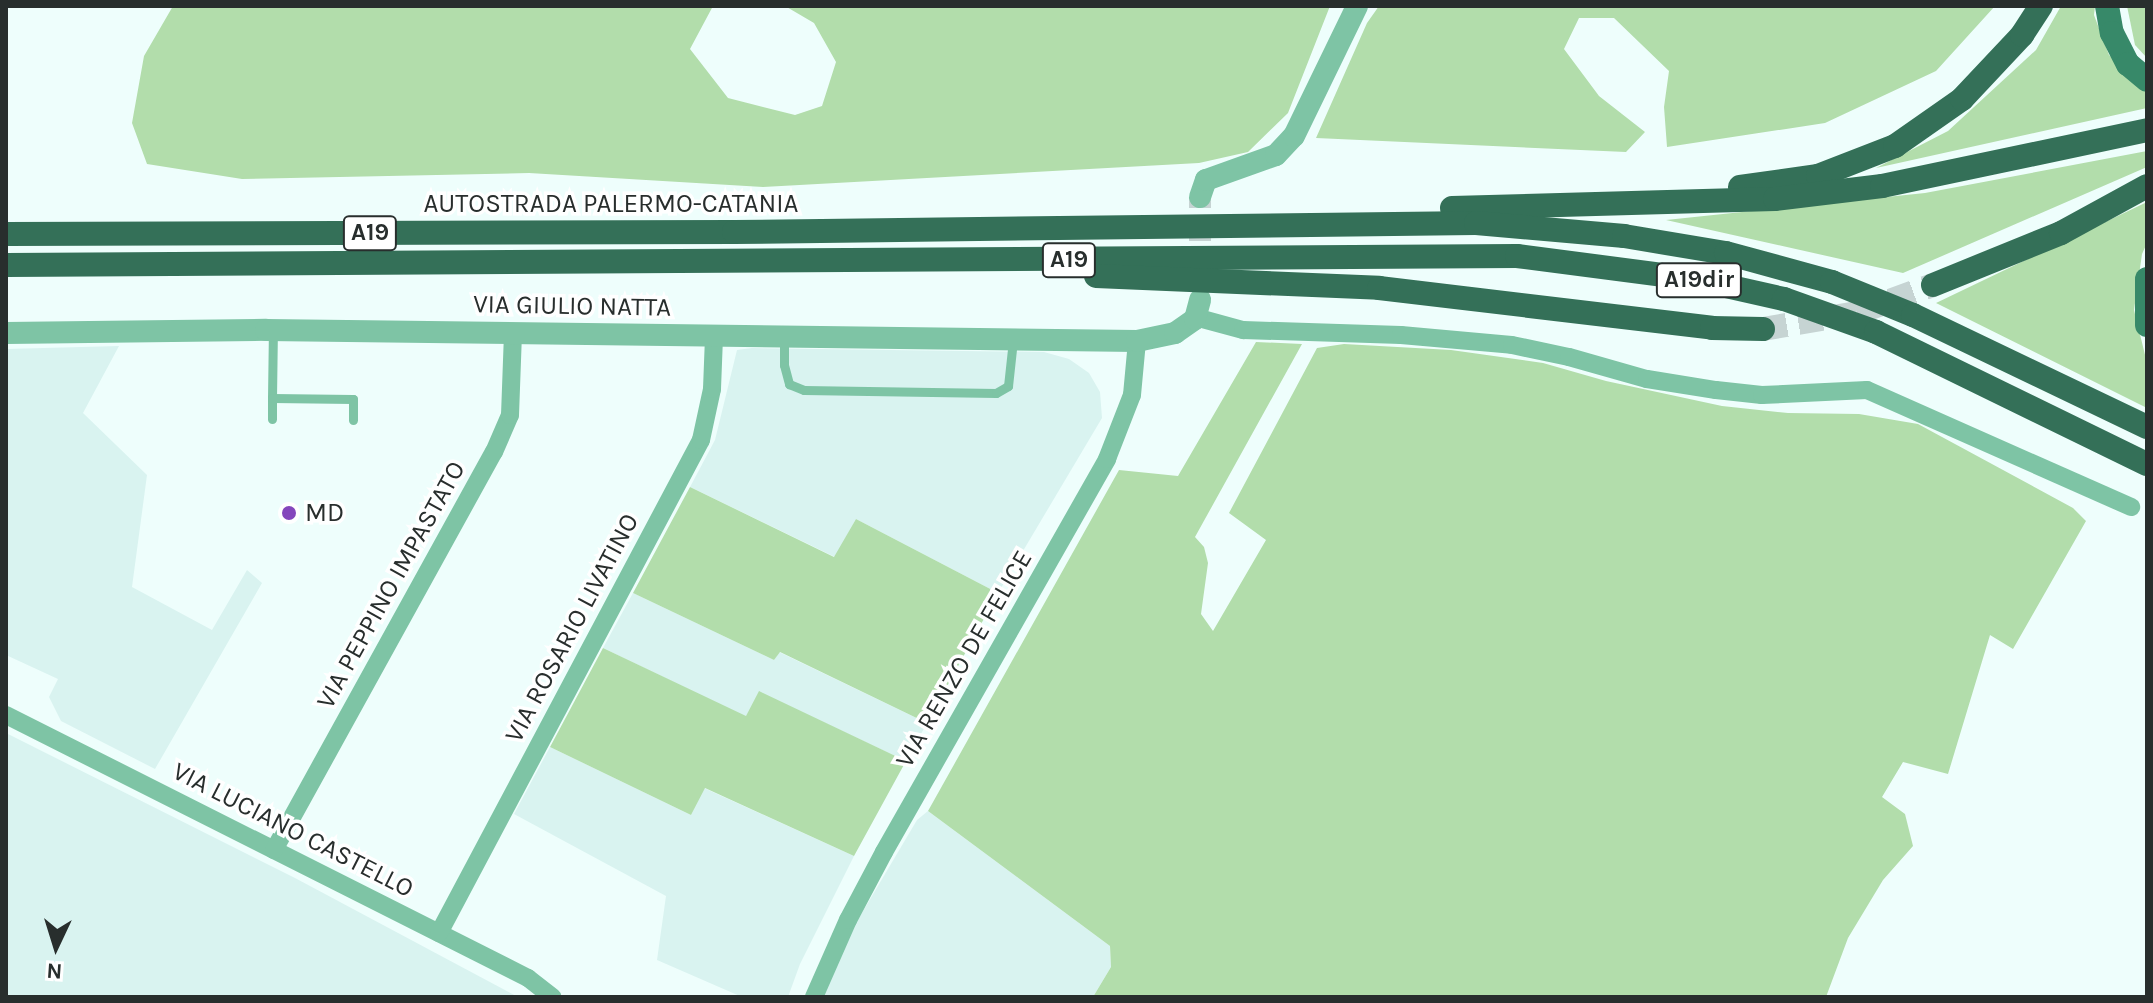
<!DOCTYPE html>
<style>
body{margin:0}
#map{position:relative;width:2153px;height:1003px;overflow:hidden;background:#eefefc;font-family:Karla,sans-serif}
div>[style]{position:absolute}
.built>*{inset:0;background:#d9f3f0}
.green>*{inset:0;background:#b2ddab}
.tertiary-tunnel>*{height:22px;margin-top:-11px;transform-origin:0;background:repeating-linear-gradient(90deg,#c6d4d3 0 22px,transparent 0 33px)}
.motorway-tunnel>*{height:24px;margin-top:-12px;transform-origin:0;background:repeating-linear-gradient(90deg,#c6d4d3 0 24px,transparent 0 36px)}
.service>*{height:9px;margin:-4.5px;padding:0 4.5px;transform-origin:4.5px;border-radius:4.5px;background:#7ec4a5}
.minor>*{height:18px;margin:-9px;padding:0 9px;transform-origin:9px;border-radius:9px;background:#7ec4a5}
.tertiary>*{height:22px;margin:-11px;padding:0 11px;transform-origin:11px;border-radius:11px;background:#7ec4a5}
.primary>*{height:24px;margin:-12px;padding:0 12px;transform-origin:12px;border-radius:12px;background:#378969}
.motorway>*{height:24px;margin:-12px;padding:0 12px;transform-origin:12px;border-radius:12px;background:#347058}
.dots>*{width:22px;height:22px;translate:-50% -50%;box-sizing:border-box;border:4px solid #fff;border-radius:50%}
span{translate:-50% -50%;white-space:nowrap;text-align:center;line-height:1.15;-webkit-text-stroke:7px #fff;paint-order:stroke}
.shield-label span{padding:2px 6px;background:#fff;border:2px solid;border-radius:6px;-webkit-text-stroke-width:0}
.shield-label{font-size:24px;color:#282e2d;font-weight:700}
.street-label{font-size:26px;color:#282e2d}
.poi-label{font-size:26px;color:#282e2d}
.left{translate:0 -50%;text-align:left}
.frame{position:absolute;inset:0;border:8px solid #282e2d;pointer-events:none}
.north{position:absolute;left:16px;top:907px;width:80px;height:80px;-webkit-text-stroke:6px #fff;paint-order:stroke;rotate:184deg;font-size:22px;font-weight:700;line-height:32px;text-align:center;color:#282e2d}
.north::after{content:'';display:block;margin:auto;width:28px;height:36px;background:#282e2d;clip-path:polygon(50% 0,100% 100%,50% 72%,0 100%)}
</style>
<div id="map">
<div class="built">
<div style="clip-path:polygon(119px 346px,83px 413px,147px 475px,132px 587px,212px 630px,247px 570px,262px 583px,155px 769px,61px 721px,49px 697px,58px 679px,6px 655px,6px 349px)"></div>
<div style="clip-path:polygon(752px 348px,1044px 352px,1069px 359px,1089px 373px,1100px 392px,1102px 418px,998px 593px,856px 519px,835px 557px,690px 487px,715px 440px,737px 350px)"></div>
<div style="clip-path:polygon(633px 593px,774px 660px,779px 652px,927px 723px,906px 761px,759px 692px,746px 717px,603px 648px)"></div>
<div style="clip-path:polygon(6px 733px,295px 878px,518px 997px,6px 997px)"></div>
<div style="clip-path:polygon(550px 747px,691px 815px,704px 788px,854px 856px,800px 964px,788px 997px,742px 997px,657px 960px,666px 896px,514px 814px)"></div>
<div style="clip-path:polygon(928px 811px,1110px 946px,1111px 967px,1093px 997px,823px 997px,853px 928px,917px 820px)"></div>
</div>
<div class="green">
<div style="clip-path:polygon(173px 6px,713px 6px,690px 49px,728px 98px,795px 115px,822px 106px,836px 62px,814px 23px,785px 6px,1330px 6px,1288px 113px,1248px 152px,1199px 163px,763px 187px,529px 173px,242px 179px,147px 164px,132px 123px,144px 56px)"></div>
<div style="clip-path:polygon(1379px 6px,1995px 6px,1936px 71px,1825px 123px,1667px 147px,1664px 107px,1669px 71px,1614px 18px,1579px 18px,1564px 49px,1599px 96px,1645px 132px,1626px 152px,1316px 138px,1367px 23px)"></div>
<div style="clip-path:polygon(2061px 6px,2095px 6px,2094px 15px,2109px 55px,2147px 86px,2147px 108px,1876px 168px,1948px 131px,2036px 50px)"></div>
<div style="clip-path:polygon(2127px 6px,2147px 6px,2147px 58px,2135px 45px)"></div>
<div style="clip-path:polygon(2147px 151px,2147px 167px,1903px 273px,1666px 220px,1925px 193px)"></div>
<div style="clip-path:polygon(2147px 202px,2147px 243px,2142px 254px,2134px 310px,2147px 363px,2147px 408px,1936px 303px)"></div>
<div style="clip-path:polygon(1256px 342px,1302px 344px,1195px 537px,1204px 547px,1208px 563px,1201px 614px,1213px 631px,1266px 540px,1229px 513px,1317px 348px,1344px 344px,1451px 350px,1543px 363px,1606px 381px,1722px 406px,1788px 413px,1859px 414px,1918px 424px,2073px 508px,2086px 521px,2013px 649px,1990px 635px,1948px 774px,1903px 762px,1882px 797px,1905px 814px,1913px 846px,1883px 880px,1848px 938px,1826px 997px,1093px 997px,1111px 967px,1110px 946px,928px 811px,1119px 470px,1178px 476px)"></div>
<div style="clip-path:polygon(690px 487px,834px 557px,856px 519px,998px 593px,927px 723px,780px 652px,774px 660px,633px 593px)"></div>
<div style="clip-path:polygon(603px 648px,746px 716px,759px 691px,906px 761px,854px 856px,705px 788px,691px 815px,550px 747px)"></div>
</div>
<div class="tertiary-tunnel">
<div style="left:1200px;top:274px;width:77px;rotate:-90deg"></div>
</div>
<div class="motorway-tunnel">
<div style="left:1763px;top:329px;width:95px;rotate:-9.7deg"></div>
<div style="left:1857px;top:313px;width:81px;rotate:-20.2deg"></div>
</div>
<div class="service">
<div style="left:784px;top:337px;width:28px;rotate:90deg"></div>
<div style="left:784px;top:365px;width:20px;rotate:75deg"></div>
<div style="left:789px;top:384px;width:16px;rotate:22deg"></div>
<div style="left:804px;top:390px;width:192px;rotate:0.9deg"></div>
<div style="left:996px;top:393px;width:14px;rotate:-30deg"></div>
<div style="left:1008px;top:386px;width:46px;rotate:-83.8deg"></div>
<div style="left:272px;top:398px;width:68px;rotate:-89.2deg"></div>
<div style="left:272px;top:419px;width:21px;rotate:-90deg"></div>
<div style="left:272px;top:398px;width:81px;rotate:0.7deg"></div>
<div style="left:353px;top:399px;width:21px;rotate:90deg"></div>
</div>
<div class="minor">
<div style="left:1195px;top:317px;width:50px;rotate:15.2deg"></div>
<div style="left:1243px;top:330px;width:158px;rotate:1.8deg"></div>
<div style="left:1401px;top:335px;width:111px;rotate:5.1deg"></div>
<div style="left:1512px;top:345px;width:58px;rotate:11.9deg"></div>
<div style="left:1569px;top:357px;width:81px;rotate:15.8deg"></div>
<div style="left:1647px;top:379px;width:70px;rotate:9.1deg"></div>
<div style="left:1716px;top:390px;width:46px;rotate:6.2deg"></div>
<div style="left:1762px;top:395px;width:105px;rotate:-2.7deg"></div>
<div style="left:1867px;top:390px;width:289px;rotate:23.9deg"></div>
<div style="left:6px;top:715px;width:585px;rotate:26.74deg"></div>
<div style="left:528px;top:978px;width:31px;rotate:38deg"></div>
<div style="left:274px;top:850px;width:455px;rotate:-61.1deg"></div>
<div style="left:494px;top:452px;width:40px;rotate:-66.6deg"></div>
<div style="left:510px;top:415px;width:81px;rotate:-87.9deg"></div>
<div style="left:439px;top:933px;width:558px;rotate:-62.01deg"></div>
<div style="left:701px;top:440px;width:52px;rotate:-77.8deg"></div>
<div style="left:712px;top:389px;width:53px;rotate:-87.8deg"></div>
<div style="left:814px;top:997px;width:84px;rotate:-66.2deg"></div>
<div style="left:848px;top:920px;width:77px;rotate:-62.1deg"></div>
<div style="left:884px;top:852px;width:452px;rotate:-60.4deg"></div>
<div style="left:1107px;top:459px;width:69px;rotate:-68.7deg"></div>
<div style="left:1132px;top:395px;width:54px;rotate:-84.7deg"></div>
</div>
<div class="tertiary">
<div style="left:1200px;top:197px;width:18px;rotate:-71deg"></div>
<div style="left:1206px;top:180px;width:74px;rotate:-19.7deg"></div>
<div style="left:1276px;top:155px;width:26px;rotate:-47deg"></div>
<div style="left:1294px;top:136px;width:144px;rotate:-64.1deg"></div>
<div style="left:6px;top:333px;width:260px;rotate:-0.7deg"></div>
<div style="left:266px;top:330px;width:871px;rotate:0.72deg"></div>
<div style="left:1137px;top:341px;width:39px;rotate:-12deg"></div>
<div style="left:1175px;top:333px;width:24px;rotate:-35deg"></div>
<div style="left:1195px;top:319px;width:20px;rotate:-75deg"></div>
</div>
<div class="primary">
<div style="left:2107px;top:6px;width:27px;rotate:80deg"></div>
<div style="left:2112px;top:33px;width:35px;rotate:63deg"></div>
<div style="left:2128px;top:64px;width:25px;rotate:40deg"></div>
<div style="left:2147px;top:279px;width:46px;rotate:90deg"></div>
</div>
<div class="motorway">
<div style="left:1740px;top:187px;width:79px;rotate:-8deg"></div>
<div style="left:1818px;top:176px;width:83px;rotate:-21.3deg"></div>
<div style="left:1895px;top:146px;width:82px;rotate:-35deg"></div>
<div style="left:1962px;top:99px;width:88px;rotate:-46.8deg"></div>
<div style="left:2022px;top:35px;width:35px;rotate:-57deg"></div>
<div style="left:1452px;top:208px;width:323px;rotate:-1.6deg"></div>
<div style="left:1775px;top:199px;width:108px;rotate:-6.9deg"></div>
<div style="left:1882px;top:186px;width:271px;rotate:-11.9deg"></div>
<div style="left:6px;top:234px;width:728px;rotate:-0.16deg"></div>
<div style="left:734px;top:232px;width:742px;rotate:-0.69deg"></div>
<div style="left:1476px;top:223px;width:149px;rotate:5deg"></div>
<div style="left:1624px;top:236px;width:103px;rotate:9.5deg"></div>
<div style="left:1726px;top:253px;width:110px;rotate:15.3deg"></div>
<div style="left:1832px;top:282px;width:87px;rotate:22.2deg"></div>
<div style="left:1913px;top:315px;width:259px;rotate:25.6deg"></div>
<div style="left:6px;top:265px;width:1511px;rotate:-0.34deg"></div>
<div style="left:1517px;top:256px;width:179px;rotate:7.4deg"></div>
<div style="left:1695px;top:279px;width:91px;rotate:12.7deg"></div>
<div style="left:1784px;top:299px;width:98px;rotate:19.7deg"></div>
<div style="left:1876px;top:332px;width:301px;rotate:26deg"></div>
<div style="left:1096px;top:276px;width:283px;rotate:2.4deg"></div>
<div style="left:1379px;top:288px;width:335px;rotate:6.8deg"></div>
<div style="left:1712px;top:328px;width:51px;rotate:1.1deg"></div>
<div style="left:1933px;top:285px;width:138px;rotate:-22.1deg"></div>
<div style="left:2061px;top:233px;width:98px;rotate:-28.7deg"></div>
</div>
<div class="dots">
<div style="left:289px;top:513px;background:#8446bc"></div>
</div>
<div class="shield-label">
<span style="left:370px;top:233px">A19</span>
<span style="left:1069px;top:260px">A19</span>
<span style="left:1699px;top:280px">A19dir</span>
</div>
<div class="street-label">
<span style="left:611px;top:204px">AUTOSTRADA PALERMO-CATANIA</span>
<span style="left:572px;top:306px;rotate:1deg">VIA GIULIO NATTA</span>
<span style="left:391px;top:585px;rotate:-61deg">VIA PEPPINO IMPASTATO</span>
<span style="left:572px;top:628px;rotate:-62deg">VIA ROSARIO LIVATINO</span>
<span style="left:964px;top:659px;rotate:-60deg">VIA RENZO DE FELICE</span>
<span style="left:293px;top:830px;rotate:27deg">VIA LUCIANO CASTELLO</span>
</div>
<div class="poi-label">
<span class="left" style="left:305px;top:513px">MD</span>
</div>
<div class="frame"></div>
<div class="north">N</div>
</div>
